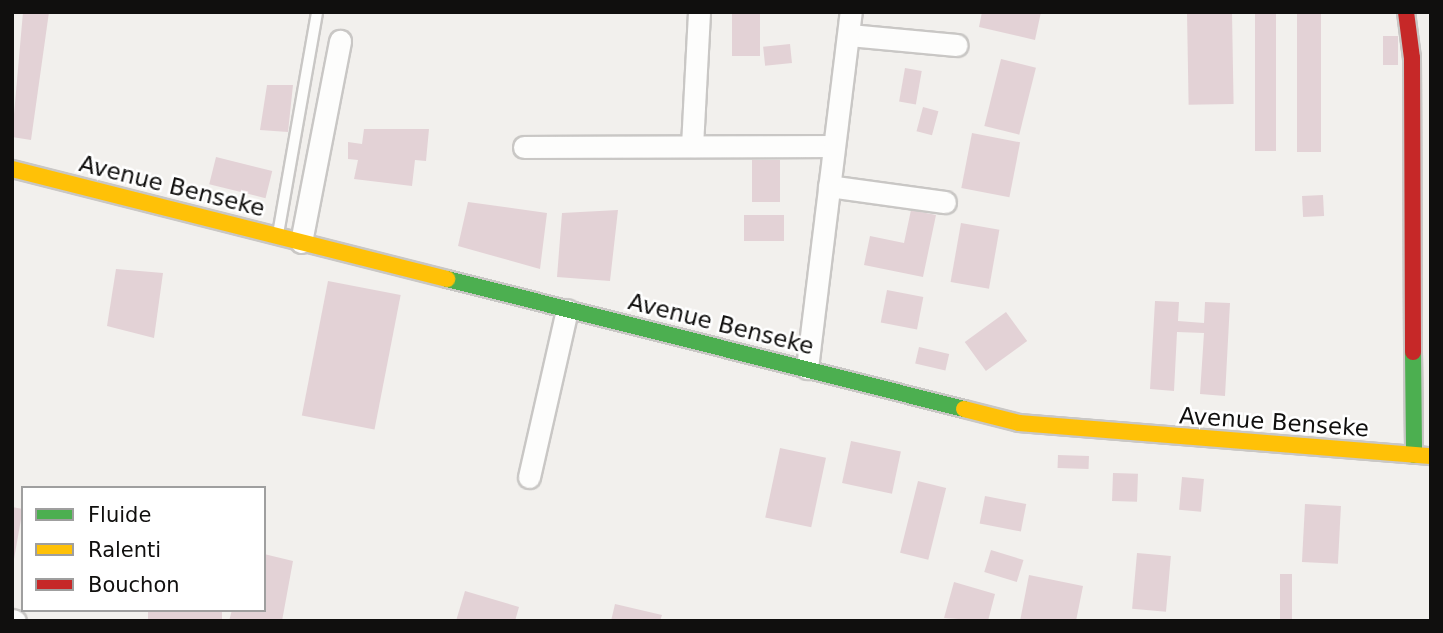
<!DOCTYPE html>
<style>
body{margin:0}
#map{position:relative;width:1443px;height:633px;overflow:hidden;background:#f2f0ed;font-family:"DejaVu Sans",sans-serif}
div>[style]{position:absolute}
.building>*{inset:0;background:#e3d2d6;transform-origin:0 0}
.roads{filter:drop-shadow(2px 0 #c9c7c5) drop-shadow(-2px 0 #c9c7c5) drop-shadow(0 2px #c9c7c5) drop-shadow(0 -2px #c9c7c5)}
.lane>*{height:10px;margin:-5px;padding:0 5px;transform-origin:5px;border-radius:5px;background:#fdfdfc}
.street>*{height:21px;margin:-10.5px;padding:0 10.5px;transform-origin:10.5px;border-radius:10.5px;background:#fdfdfc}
.fast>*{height:16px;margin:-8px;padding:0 8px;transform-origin:8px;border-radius:8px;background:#4caf50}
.slow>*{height:16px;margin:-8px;padding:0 8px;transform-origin:8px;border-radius:8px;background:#ffc107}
.jam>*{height:16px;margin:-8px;padding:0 8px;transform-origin:8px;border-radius:8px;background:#c62828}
span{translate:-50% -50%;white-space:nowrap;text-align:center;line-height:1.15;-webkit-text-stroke:5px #fff;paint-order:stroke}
.street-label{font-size:23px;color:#100f0e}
.frame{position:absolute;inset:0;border:14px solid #100f0e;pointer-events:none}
.legend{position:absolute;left:21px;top:486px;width:245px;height:126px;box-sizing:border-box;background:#fff;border:2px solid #9f9f9f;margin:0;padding:9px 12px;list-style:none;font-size:21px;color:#100f0e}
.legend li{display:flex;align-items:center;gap:14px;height:35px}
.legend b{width:35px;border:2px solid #9f9f9f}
</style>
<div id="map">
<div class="building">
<div style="clip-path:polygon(23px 12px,49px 12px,31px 140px,12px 137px)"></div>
<div style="left:732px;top:12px;width:28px;height:44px"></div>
<div style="clip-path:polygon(982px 12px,1041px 12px,1035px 40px,979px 27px)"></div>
<div style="left:1232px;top:12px;width:92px;height:45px;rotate:89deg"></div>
<div style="left:1255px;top:12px;width:21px;height:139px"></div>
<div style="left:1297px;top:12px;width:24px;height:140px"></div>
<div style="left:1383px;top:36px;width:15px;height:29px"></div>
<div style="left:790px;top:44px;width:19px;height:27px;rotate:84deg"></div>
<div style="left:1001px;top:59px;width:36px;height:69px;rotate:14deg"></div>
<div style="left:905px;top:68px;width:17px;height:34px;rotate:10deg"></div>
<div style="clip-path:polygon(267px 85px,293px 85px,288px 132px,260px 130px)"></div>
<div style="left:923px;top:107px;width:16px;height:25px;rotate:15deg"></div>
<div style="clip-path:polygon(364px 129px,429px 129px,426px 161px,415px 160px,412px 186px,354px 179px,358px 160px,348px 159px,348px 142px,362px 144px)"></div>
<div style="left:972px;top:133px;width:49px;height:56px;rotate:11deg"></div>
<div style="left:216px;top:157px;width:58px;height:28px;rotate:14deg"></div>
<div style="left:752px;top:160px;width:28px;height:42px"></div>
<div style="left:1323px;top:195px;width:21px;height:21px;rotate:87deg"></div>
<div style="clip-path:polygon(468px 202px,547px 213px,540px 269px,458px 246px)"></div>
<div style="clip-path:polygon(618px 210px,610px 281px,557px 277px,562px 213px)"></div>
<div style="clip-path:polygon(911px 210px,936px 215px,923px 277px,864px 265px,870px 236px,904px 243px)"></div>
<div style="left:744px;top:215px;width:40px;height:26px"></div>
<div style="left:961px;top:223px;width:39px;height:60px;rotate:10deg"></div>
<div style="clip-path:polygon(116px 269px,163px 273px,154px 338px,107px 326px)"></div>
<div style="left:328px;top:281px;width:74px;height:137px;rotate:11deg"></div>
<div style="left:887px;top:290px;width:37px;height:33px;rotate:11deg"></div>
<div style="clip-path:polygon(1155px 301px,1179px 302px,1178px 321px,1204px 323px,1205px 302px,1230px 303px,1225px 396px,1200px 394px,1204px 333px,1177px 332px,1174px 391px,1150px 389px)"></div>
<div style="left:1006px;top:312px;width:36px;height:51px;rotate:54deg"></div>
<div style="left:919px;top:347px;width:31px;height:17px;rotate:13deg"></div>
<div style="left:851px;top:441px;width:51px;height:43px;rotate:12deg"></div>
<div style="left:780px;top:448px;width:47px;height:71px;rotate:12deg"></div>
<div style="left:1058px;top:455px;width:31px;height:13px;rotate:2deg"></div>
<div style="left:1113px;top:473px;width:25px;height:28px;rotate:2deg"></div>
<div style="left:1182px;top:477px;width:22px;height:33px;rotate:5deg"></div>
<div style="left:918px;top:481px;width:29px;height:74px;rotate:14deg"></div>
<div style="left:985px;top:496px;width:42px;height:28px;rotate:11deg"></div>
<div style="left:1305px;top:504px;width:36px;height:58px;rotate:3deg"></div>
<div style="left:12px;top:507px;width:11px;height:74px;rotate:10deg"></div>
<div style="left:991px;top:550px;width:34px;height:23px;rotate:17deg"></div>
<div style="left:1137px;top:553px;width:34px;height:56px;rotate:5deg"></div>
<div style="clip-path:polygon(264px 554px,293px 561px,282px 621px,229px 621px,232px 610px,264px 610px)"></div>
<div style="left:1280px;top:574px;width:12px;height:47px"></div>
<div style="clip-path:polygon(1029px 575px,1083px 586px,1076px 621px,1020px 621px)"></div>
<div style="clip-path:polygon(954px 582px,995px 594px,988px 621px,944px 618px)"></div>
<div style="clip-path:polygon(465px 591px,519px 607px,515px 621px,456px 621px)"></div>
<div style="clip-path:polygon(615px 604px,662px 615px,660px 621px,611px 621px)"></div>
<div style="left:148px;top:610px;width:74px;height:11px"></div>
</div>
<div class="roads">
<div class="lane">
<div style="left:278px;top:234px;width:225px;rotate:-80deg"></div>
</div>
<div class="street">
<div style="left:849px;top:35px;width:108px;rotate:5.3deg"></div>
<div style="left:692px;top:146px;width:134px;rotate:-87deg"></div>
<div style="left:524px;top:147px;width:310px;rotate:-0.2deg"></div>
<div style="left:829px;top:186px;width:117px;rotate:7.9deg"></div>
<div style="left:301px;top:242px;width:205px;rotate:-79deg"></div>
<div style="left:807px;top:368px;width:359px;rotate:-83deg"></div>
<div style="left:529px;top:477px;width:171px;rotate:-77.2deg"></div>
<div style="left:12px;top:620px;width:3px;rotate:18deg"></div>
</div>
<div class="fast">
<div style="left:447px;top:279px;width:533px;rotate:14.11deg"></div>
<div style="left:1413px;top:352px;width:103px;rotate:89.4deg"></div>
</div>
<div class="slow">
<div style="left:12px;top:169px;width:449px;rotate:14.2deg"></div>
<div style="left:964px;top:409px;width:57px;rotate:14.3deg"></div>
<div style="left:1019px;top:423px;width:413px;rotate:4.6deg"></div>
</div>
<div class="jam">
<div style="left:1406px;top:12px;width:46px;rotate:82.6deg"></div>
<div style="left:1412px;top:58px;width:294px;rotate:89.8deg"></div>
</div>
</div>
<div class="street-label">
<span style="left:172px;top:186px;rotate:14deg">Avenue Benseke</span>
<span style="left:721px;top:324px;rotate:14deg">Avenue Benseke</span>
<span style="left:1274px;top:422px;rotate:4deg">Avenue Benseke</span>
</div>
<div class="frame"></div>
<ul class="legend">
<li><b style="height:9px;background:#4caf50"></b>Fluide</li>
<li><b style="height:9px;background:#ffc107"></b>Ralenti</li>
<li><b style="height:9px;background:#c62828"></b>Bouchon</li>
</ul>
</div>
